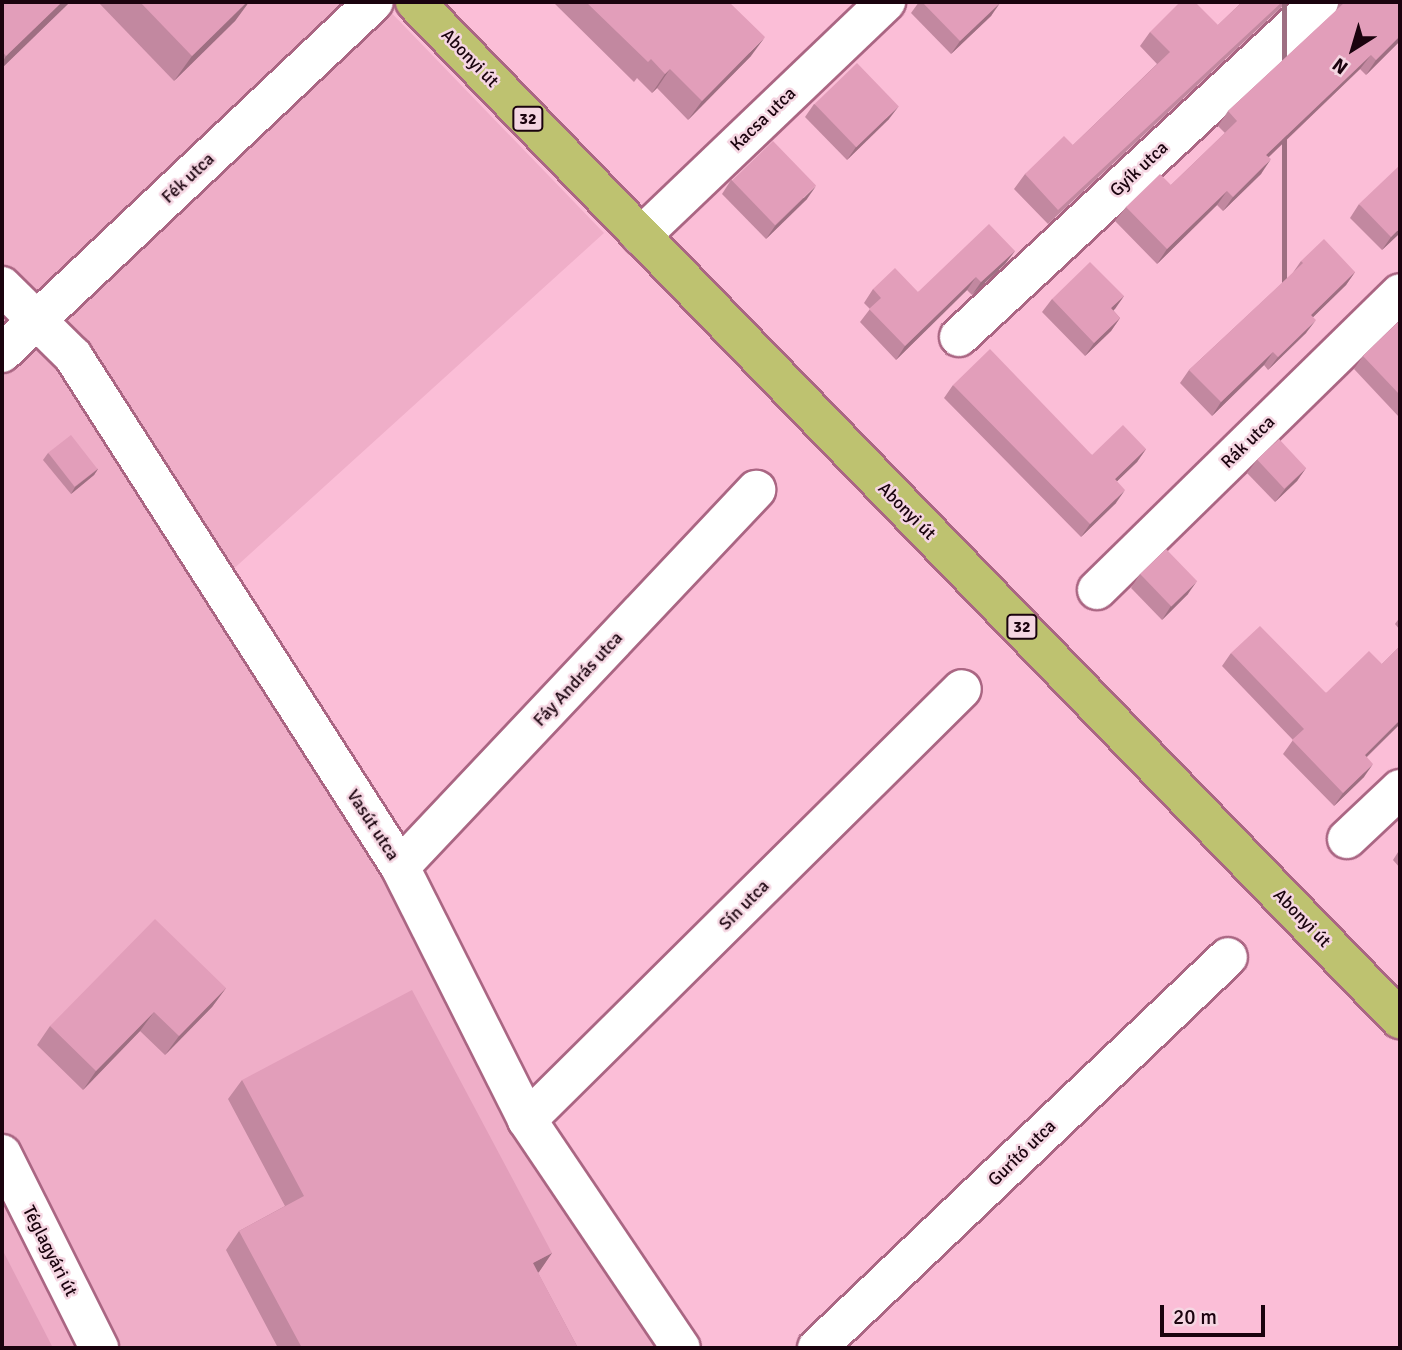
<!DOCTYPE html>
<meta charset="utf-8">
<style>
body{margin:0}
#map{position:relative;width:1402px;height:1350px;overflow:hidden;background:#fbbed7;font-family:Signika,sans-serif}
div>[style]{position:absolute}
.built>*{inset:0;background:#efaec8}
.roads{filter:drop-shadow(2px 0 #aa6683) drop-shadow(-2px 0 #aa6683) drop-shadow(0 2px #aa6683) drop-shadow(0 -2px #aa6683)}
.minor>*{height:38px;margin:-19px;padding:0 19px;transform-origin:19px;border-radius:19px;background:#fff}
.primary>*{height:38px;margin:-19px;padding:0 19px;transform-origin:19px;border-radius:19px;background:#bec270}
.wall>*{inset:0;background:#c288a0}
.shaded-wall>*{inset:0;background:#9e6f82;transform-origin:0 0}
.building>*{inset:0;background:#e29eba;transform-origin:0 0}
span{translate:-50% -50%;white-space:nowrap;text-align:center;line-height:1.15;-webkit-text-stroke:5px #f5d6e2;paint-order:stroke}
.shield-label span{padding:2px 5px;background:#f5d6e2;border:2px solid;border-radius:5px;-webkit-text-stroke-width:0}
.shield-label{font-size:16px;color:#1a030e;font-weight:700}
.street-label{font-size:18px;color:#1a030e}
.frame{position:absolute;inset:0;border:4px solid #1a030e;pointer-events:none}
.north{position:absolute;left:1318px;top:14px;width:70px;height:70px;-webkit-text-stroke:5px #f5d6e2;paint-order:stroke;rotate:217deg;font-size:19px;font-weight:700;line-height:28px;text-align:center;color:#1a030e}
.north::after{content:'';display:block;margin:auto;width:24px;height:32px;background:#1a030e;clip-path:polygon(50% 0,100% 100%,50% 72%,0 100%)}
.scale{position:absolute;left:1160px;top:1305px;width:105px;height:32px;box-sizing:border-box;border:4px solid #1a030e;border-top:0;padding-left:9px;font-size:21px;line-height:24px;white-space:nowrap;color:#1a030e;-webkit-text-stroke:5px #f5d6e2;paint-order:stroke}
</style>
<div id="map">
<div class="built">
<div style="clip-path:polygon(2px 2px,381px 2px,604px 233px,229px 573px,678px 1348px,2px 1348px)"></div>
</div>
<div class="roads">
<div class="minor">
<div style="left:641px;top:236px;width:339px;rotate:-43.7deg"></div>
<div style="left:2px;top:286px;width:100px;rotate:44.6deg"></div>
<div style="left:73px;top:356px;width:607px;rotate:57.38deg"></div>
<div style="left:400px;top:867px;width:283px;rotate:63.3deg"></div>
<div style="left:527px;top:1120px;width:275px;rotate:56deg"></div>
<div style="left:959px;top:337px;width:492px;rotate:-42.9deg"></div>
<div style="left:2px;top:353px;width:511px;rotate:-43.34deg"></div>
<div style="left:1097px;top:590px;width:424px;rotate:-44.4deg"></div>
<div style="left:1347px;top:839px;width:73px;rotate:-43.3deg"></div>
<div style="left:400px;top:867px;width:519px;rotate:-46.64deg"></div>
<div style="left:527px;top:1120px;width:612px;rotate:-44.74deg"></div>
<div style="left:2px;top:1154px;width:217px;rotate:63.4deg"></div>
<div style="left:817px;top:1348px;width:567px;rotate:-43.57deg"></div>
</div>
<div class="primary">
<div style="left:415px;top:2px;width:1416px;rotate:45.92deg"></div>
</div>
</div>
<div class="wall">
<div style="clip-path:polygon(2px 2px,70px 2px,2px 68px)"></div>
<div style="clip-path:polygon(98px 2px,249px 2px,235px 21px,174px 81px)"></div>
<div style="clip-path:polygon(553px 2px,729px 2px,751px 56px,688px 120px,657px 88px,652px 93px,637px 78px,634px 82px)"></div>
<div style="clip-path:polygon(919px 2px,999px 2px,991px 16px,951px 54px,911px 13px)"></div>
<div style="clip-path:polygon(1242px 2px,1287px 2px,1048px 224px,1014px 189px,1025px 174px,1073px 145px,1157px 64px,1140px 46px,1150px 32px,1218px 25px)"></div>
<div style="clip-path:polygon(1339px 2px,1400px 2px,1400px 41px,1366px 75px,1360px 69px,1269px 157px,1261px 174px,1223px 211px,1217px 205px,1157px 264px,1115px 221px,1126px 207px,1171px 185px,1225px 133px,1218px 126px,1228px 111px,1336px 11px)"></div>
<div style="clip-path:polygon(814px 104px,889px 119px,847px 160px,805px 117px)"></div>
<div style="clip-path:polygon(731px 180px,807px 199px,766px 239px,722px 194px)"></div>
<div style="clip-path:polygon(1359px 204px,1400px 233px,1382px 250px,1350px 218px)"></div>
<div style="clip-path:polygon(1015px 251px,1005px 264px,972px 295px,967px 290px,896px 360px,860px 322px,870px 309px,864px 303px,873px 289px,918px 292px)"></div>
<div style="clip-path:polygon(1301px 261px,1355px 272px,1346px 285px,1313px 317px,1306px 333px,1268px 370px,1264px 365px,1212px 416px,1180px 383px,1189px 370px,1292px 274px)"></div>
<div style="clip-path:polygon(1124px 296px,1113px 310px,1120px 318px,1111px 331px,1085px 356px,1042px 312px,1052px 299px)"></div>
<div style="clip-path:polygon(1400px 320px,1400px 417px,1399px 417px,1354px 369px,1363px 356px)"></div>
<div style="clip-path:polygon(953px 385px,1092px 455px,1146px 449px,1137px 462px,1117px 481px,1116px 503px,1081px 537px,944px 398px)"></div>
<div style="clip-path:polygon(48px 453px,98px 469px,94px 475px,71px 494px,43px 460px)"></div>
<div style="clip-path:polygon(1257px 460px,1306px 468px,1297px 481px,1275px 502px,1247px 473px)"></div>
<div style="clip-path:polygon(1140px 574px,1188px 594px,1162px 620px,1131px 588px)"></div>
<div style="clip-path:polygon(1400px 617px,1400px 630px,1395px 624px)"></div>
<div style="clip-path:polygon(1400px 646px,1400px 724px,1367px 757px,1364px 777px,1334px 806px,1283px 754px,1293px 740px,1222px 666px,1231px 653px,1326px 693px,1382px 664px)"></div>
<div style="clip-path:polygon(1400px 849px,1400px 868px,1393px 860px)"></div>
<div style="clip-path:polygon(226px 988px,212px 1007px,165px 1055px,140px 1031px,83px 1090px,37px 1045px,50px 1026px)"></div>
<div style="clip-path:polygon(242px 1080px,552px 1253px,538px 1273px,578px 1348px,278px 1348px,226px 1250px,239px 1231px,285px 1206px,228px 1099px)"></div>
</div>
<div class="shaded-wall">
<div style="clip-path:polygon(62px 2px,70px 2px,2px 68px,2px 63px,6px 56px)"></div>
<div style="clip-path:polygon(247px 2px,249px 2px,235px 21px,174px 81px,192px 56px)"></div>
<div style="left:1282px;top:2px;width:5px;height:306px"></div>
<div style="clip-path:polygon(1000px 3px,991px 16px,951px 54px,960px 41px)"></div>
<div style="clip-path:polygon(1400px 36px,1400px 41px,1366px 75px,1376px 60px)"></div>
<div style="clip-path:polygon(765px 37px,751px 56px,688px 120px,702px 101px)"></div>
<div style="clip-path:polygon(1371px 55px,1360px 69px,1256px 169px,1266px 155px)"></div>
<div style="clip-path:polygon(670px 69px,657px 88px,652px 93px,665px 74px)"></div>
<div style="clip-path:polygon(899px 106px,889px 119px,847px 160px,856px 147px)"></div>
<div style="clip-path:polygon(1271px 159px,1261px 174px,1223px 211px,1233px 197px)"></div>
<div style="clip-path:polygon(816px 186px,807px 199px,766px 239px,775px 226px)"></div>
<div style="clip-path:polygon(1227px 191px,1217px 205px,1157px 264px,1167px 249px)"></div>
<div style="clip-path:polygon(1400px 228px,1400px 233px,1382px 250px,1391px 237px)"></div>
<div style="clip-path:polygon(1015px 251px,1005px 264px,972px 295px,981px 282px)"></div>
<div style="clip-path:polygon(1355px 272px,1346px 285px,1302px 328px,1311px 315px)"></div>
<div style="clip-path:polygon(976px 277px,967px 290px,896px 360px,905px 346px)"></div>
<div style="clip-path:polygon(1124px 296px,1115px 309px,1102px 321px,1111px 308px)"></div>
<div style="clip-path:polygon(1120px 318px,1111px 331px,1085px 356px,1094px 343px)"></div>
<div style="clip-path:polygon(1316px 320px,1306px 333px,1268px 370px,1278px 357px)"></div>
<div style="clip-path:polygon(1273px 352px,1264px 365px,1212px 416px,1221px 402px)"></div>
<div style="clip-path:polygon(1146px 449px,1137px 462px,1106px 492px,1115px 479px)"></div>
<div style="clip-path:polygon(1306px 468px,1297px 481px,1275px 502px,1285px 489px)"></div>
<div style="clip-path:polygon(98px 469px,94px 475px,71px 494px,75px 487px)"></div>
<div style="clip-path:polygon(1125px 490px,1116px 503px,1081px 537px,1090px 524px)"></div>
<div style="clip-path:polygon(1197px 581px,1188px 594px,1162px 620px,1171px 606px)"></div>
<div style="clip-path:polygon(1400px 720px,1400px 724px,1355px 768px,1365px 755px)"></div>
<div style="clip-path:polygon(1373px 764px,1364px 777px,1334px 806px,1343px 793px)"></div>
<div style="clip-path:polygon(226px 988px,212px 1007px,165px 1055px,179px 1036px)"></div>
<div style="clip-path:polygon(154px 1012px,140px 1031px,83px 1090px,96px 1071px)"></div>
<div style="clip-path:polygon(552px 1253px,539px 1272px,519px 1282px,533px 1263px)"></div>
</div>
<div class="building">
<div style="clip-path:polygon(2px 2px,62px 2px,6px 56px,2px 51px)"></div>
<div style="clip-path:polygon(140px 2px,247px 2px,192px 56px)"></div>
<div style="clip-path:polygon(586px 2px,729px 2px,765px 37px,702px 101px,670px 69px,665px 74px,651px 59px,648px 62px)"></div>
<div style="clip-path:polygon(922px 2px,999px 2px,1000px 3px,960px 41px)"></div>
<div style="clip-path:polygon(1180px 2px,1195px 2px,1218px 25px,1242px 2px,1282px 2px,1058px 210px,1025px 174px,1064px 136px,1073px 145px,1170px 52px,1150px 32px)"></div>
<div style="clip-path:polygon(1345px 2px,1400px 2px,1400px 36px,1376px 60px,1371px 55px,1266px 155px,1271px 159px,1233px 197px,1227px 191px,1167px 249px,1126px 207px,1160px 174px,1171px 185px,1237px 121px,1228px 111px)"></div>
<div style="left:857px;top:63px;width:60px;height:59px;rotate:46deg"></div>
<div style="left:773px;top:141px;width:62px;height:57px;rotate:46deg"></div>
<div style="clip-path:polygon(1400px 165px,1400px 228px,1391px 237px,1359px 204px)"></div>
<div style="clip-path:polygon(989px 224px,1015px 251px,981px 282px,976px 277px,905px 346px,869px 309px,881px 298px,873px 289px,895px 268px,918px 292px)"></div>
<div style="clip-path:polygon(1324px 239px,1355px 272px,1311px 315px,1316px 320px,1278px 357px,1273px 352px,1221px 402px,1189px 370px,1303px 263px,1301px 261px)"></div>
<div style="clip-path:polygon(1090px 262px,1124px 296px,1111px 308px,1120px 318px,1094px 343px,1052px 299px)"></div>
<div style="clip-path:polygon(1400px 320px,1400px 395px,1363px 356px)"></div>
<div style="clip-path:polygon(990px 349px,1092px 455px,1123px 425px,1146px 449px,1115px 479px,1125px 490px,1090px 524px,953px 385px)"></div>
<div style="left:71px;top:435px;width:43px;height:29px;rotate:52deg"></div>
<div style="left:1279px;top:439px;width:40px;height:30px;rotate:47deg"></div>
<div style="left:1166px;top:549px;width:45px;height:36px;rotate:46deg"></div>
<div style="clip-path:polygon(1260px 626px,1326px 693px,1369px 651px,1382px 664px,1400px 646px,1400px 720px,1365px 755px,1373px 764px,1343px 793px,1292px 740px,1304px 729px,1231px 653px)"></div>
<div style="clip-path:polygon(155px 919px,226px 988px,179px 1036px,154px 1012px,96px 1071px,50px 1026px)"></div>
<div style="clip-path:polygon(412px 990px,552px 1253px,533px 1263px,578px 1348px,302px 1348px,239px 1231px,304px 1196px,242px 1080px)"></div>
<div style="clip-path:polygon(2px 1249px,53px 1348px,2px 1348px)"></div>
</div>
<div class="shield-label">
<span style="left:528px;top:119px">32</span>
<span style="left:1022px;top:627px">32</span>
</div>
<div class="street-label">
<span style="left:470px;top:58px;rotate:46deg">Abonyi út</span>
<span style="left:763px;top:119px;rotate:-44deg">Kacsa utca</span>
<span style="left:1139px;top:169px;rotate:-43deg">Gyík utca</span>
<span style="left:188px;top:178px;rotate:-43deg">Fék utca</span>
<span style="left:1248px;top:442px;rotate:-44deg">Rák utca</span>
<span style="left:907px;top:511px;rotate:45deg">Abonyi út</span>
<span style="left:578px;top:679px;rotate:-47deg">Fáy András utca</span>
<span style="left:373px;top:825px;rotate:57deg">Vasút utca</span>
<span style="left:744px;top:905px;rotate:-45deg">Sín utca</span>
<span style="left:1302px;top:918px;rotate:46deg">Abonyi út</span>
<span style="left:1022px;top:1153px;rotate:-44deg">Gurító utca</span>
<span style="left:50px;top:1251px;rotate:63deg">Téglagyári út</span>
</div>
<div class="frame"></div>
<div class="north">N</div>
<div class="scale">20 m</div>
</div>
